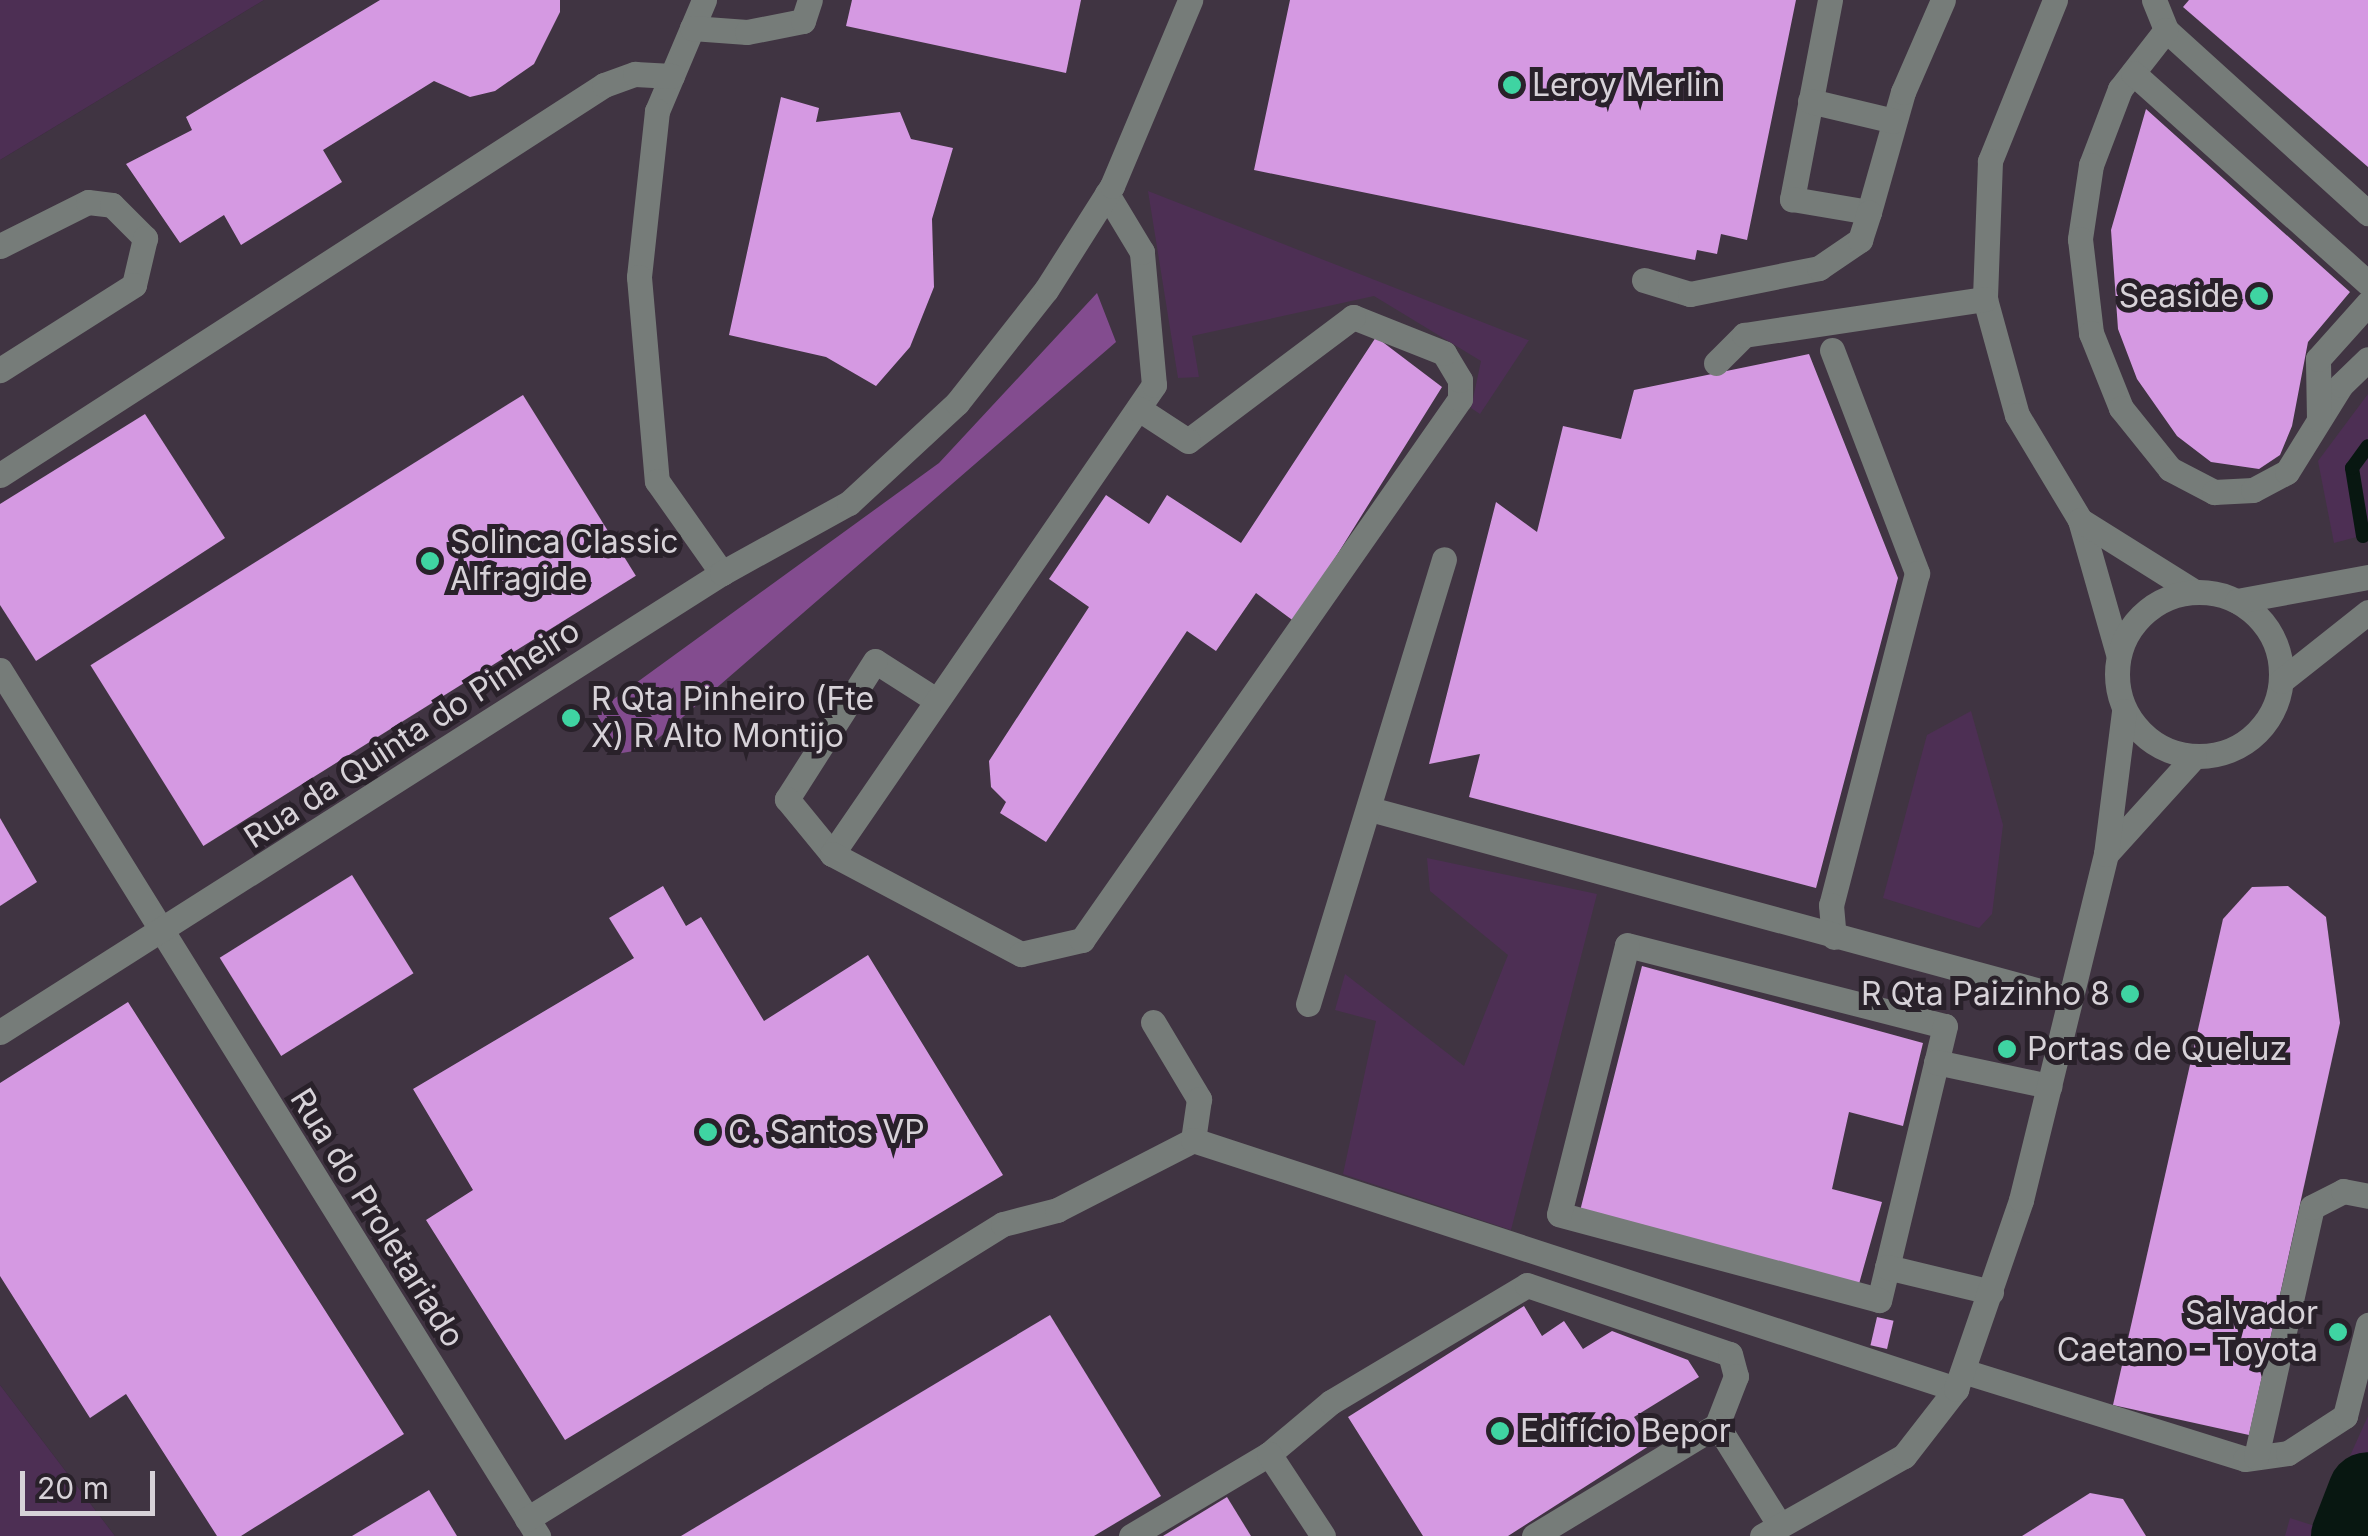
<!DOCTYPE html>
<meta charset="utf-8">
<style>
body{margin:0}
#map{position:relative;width:2368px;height:1536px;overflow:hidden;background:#332b34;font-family:Inter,sans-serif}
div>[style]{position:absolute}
.built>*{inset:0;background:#403442}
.green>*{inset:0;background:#4d2f54}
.forest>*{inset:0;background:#834c8f}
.stream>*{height:14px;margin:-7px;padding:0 7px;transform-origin:7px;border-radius:7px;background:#081711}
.river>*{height:80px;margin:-40px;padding:0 40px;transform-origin:40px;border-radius:40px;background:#081711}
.building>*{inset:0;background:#d599e2;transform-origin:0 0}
.minor>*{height:25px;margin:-12.5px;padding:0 12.5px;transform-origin:12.5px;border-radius:12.5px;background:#767c79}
.minor>.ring{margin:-12.5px;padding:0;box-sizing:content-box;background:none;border:25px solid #767c79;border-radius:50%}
.dots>*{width:28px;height:28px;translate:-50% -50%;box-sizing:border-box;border:5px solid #29212a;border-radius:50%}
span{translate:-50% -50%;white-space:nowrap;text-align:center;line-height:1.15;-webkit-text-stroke:10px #29212a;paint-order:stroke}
.poi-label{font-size:32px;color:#d7d2d8}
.left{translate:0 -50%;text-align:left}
.right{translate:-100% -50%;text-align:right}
.street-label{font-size:32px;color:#d7d2d8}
.scale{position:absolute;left:20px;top:1471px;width:135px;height:45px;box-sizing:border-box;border:5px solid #d7d2d8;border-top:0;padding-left:12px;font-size:30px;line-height:35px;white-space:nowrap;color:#d7d2d8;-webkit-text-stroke:8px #29212a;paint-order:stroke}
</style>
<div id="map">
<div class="built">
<div style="clip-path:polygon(264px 0,2368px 0,2368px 1536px,115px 1536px,0 1385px,0 160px)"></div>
</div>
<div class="green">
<div style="clip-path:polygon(0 0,264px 0,0 160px)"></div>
<div style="clip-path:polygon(1148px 191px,1528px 340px,1529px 340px,1480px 414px,1471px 408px,1481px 361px,1374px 296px,1192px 336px,1199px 377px,1178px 378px)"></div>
<div style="clip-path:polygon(2368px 394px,2368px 534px,2334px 543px,2318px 461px)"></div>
<div style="clip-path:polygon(1971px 711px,2003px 825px,1992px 914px,1979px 928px,1883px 898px,1927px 735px)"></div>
<div style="clip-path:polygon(1427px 858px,1597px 894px,1511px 1230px,1343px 1174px,1376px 1021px,1335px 1010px,1345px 974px,1464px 1066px,1508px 955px,1430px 891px)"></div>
<div style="clip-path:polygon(0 1385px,115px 1536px,0 1536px)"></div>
<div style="clip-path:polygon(2368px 1416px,2368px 1536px,2285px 1536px,2290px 1518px,2318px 1527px)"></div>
</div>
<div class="forest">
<div style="clip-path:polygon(1097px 293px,1116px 342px,646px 749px,616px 754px,596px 712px,939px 463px)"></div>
</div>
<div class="stream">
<div style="left:2363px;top:536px;width:69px;rotate:-99.2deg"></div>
<div style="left:2352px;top:468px;width:27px;rotate:-54deg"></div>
</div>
<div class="river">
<div style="left:2351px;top:1536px;width:47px;rotate:-68.9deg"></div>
</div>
<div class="building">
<div style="clip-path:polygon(380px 0,560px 0,560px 12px,534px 64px,495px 91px,470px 97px,434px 81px,323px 150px,342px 182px,241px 245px,224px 215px,180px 243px,126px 164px,192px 130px,186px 117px)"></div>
<div style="clip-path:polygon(852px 0,1081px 0,1066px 73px,846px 26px)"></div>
<div style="clip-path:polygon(1290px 0,1796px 0,1747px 240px,1721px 234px,1717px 254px,1697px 250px,1695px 260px,1254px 170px)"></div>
<div style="clip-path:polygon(2189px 0,2368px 0,2368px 167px,2183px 7px)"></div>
<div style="clip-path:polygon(781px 97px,819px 108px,816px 122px,900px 112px,911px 139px,953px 148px,932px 219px,934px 287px,910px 347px,876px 386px,826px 357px,729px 335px)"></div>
<div style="clip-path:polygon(2146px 109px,2350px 292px,2308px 342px,2292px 426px,2280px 455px,2259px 469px,2211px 462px,2177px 436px,2137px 379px,2118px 329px,2111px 230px)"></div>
<div style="clip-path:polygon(1376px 337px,1442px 387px,1295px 622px,1256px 593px,1216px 651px,1187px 631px,1046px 842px,1000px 813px,1006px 802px,991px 787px,989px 761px,1089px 607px,1049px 579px,1106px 495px,1149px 524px,1167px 495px,1241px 543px)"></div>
<div style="clip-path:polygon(1809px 354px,1898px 578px,1816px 888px,1469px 797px,1480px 754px,1429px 764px,1496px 502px,1537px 532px,1563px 426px,1621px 439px,1634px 390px)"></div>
<div style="left:523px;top:395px;width:213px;height:510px;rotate:58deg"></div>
<div style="clip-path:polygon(145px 414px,225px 538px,36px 661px,0 605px,0 504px)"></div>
<div style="clip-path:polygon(0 818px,37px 882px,0 906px)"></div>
<div style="left:352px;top:875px;width:116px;height:156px;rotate:58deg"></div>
<div style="clip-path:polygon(663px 886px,686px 926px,701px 917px,764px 1021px,868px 955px,1003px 1175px,565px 1440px,426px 1220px,473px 1190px,413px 1089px,634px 958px,609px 918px)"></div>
<div style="clip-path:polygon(2288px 886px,2326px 917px,2340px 1023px,2249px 1435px,2113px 1405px,2223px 919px,2252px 887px)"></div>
<div style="clip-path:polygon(1642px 966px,1923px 1043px,1903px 1126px,1849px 1112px,1832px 1189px,1882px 1202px,1859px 1284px,1580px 1211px)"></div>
<div style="clip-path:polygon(128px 1002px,404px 1434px,241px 1536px,217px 1536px,126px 1394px,90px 1418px,0 1276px,0 1083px)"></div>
<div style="clip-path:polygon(1524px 1306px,1542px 1336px,1564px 1321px,1583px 1349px,1612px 1331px,1688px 1360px,1699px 1377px,1634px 1417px,1652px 1444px,1508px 1536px,1423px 1536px,1348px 1417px)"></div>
<div style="clip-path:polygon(1050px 1315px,1161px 1496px,1094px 1536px,681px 1536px)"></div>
<div style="left:1877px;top:1317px;width:17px;height:29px;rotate:13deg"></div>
<div style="clip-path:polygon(429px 1490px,457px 1536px,352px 1536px)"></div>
<div style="clip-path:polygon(2090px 1493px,2123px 1499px,2146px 1536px,2022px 1536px)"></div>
<div style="clip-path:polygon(1227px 1497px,1251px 1536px,1163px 1536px)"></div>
</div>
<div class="minor">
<div style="left:704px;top:0;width:121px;rotate:112.9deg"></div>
<div style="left:657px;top:111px;width:167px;rotate:96.2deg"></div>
<div style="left:639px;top:277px;width:205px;rotate:85deg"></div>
<div style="left:657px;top:481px;width:113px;rotate:54.8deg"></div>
<div style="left:1830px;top:0;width:203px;rotate:100.8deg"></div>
<div style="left:1792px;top:199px;width:78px;rotate:9.6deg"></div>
<div style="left:1869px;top:212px;width:125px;rotate:-74.2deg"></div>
<div style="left:1903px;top:92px;width:100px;rotate:-66.5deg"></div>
<div style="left:2055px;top:0;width:174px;rotate:112deg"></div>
<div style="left:1990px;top:161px;width:138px;rotate:92.1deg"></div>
<div style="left:1985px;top:299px;width:120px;rotate:74.6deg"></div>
<div style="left:2017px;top:415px;width:122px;rotate:59deg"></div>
<div style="left:2080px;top:520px;width:138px;rotate:74.1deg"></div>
<div style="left:2154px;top:0;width:32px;rotate:68deg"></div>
<div style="left:2166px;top:30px;width:273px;rotate:42.2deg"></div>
<div style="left:692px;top:28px;width:55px;rotate:4.2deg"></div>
<div style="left:747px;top:32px;width:57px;rotate:-11.1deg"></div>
<div style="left:803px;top:21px;width:22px;rotate:-72deg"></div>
<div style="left:2166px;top:30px;width:75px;rotate:127.9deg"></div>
<div style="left:2120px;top:89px;width:81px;rotate:110.9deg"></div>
<div style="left:2091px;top:165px;width:75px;rotate:98.5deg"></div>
<div style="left:2080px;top:239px;width:95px;rotate:83.3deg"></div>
<div style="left:2091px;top:333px;width:81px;rotate:68.2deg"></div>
<div style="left:2121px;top:408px;width:78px;rotate:51.2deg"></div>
<div style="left:2170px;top:469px;width:50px;rotate:27.6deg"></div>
<div style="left:2214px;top:492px;width:39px;rotate:-3deg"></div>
<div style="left:2253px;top:490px;width:38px;rotate:-28deg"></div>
<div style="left:2287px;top:472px;width:102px;rotate:-58.2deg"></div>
<div style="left:2341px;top:385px;width:37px;rotate:-44deg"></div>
<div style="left:2133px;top:73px;width:315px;rotate:41.8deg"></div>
<div style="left:1810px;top:101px;width:86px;rotate:13.4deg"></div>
<div style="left:0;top:246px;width:98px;rotate:-26.6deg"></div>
<div style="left:88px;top:202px;width:24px;rotate:7deg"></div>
<div style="left:112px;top:205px;width:47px;rotate:45deg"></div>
<div style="left:145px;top:238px;width:48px;rotate:103.2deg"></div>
<div style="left:134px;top:285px;width:159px;rotate:147.6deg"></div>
<div style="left:1644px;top:280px;width:48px;rotate:16.9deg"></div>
<div style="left:1690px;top:294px;width:132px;rotate:-11.4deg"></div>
<div style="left:1819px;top:268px;width:50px;rotate:-34.3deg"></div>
<div style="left:1860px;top:240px;width:29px;rotate:-72deg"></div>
<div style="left:1832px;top:350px;width:239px;rotate:69.1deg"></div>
<div style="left:1917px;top:573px;width:343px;rotate:104.5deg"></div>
<div style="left:1831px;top:905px;width:32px;rotate:85deg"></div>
<div style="left:1716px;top:363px;width:40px;rotate:-45deg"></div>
<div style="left:1744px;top:335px;width:244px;rotate:-8.5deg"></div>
<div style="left:2319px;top:419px;width:60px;rotate:-91deg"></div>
<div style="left:2318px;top:359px;width:75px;rotate:-48.2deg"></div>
<div style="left:0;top:475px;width:719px;rotate:-32.85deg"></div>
<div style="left:604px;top:85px;width:33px;rotate:-20deg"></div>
<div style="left:635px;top:74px;width:37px;rotate:3deg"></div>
<div style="left:2080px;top:520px;width:133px;rotate:32.1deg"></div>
<div class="ring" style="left:2117px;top:592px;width:139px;height:139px"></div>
<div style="left:2237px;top:601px;width:133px;rotate:-10.4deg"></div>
<div style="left:0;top:670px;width:1020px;rotate:58.15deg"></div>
<div style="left:2281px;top:681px;width:111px;rotate:-38.4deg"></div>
<div style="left:936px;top:700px;width:72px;rotate:-147.4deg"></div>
<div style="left:875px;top:661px;width:164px;rotate:122.5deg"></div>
<div style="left:787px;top:799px;width:71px;rotate:50.7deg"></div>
<div style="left:832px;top:854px;width:569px;rotate:-55.53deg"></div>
<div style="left:1154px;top:385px;width:134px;rotate:-95.2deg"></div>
<div style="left:1142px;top:252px;width:68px;rotate:-121.1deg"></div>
<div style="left:1370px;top:809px;width:725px;rotate:15.19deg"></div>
<div style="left:832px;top:854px;width:214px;rotate:27.9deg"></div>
<div style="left:1021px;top:954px;width:63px;rotate:-12.9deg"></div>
<div style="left:1082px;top:940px;width:660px;rotate:-55.06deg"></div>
<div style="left:1460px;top:399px;width:19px;rotate:-90deg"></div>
<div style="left:1460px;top:380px;width:31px;rotate:-121deg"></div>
<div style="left:1444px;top:353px;width:98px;rotate:-158.4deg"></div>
<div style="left:1353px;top:317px;width:206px;rotate:143.1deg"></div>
<div style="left:1188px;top:441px;width:59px;rotate:-146.9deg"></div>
<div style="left:2106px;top:854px;width:131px;rotate:-47.8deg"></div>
<div style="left:1627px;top:945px;width:328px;rotate:14.3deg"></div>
<div style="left:1945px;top:1026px;width:282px;rotate:103.5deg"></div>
<div style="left:1879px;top:1300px;width:331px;rotate:-165deg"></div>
<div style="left:1559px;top:1214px;width:277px;rotate:-75.8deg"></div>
<div style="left:1308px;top:1004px;width:465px;rotate:-73deg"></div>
<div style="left:1153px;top:1022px;width:90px;rotate:59.1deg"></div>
<div style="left:1199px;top:1099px;width:41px;rotate:98.3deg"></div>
<div style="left:0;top:1032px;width:856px;rotate:-32.45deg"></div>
<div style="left:722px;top:573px;width:145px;rotate:-28.9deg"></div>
<div style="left:849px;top:503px;width:147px;rotate:-42.8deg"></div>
<div style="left:957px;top:403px;width:144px;rotate:-51.8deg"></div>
<div style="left:1046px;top:290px;width:123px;rotate:-57.6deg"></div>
<div style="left:1112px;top:186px;width:202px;rotate:-67.2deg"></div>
<div style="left:1936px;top:1062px;width:116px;rotate:12deg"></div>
<div style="left:1887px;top:1267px;width:107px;rotate:13.5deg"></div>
<div style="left:1963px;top:1371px;width:295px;rotate:17.3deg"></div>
<div style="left:2245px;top:1459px;width:43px;rotate:-7.9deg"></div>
<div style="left:2288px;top:1453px;width:68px;rotate:-33deg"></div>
<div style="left:2345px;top:1416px;width:94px;rotate:-75.8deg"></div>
<div style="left:1269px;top:1454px;width:81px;rotate:-40deg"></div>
<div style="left:1331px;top:1402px;width:228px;rotate:-30.8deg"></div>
<div style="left:1527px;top:1285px;width:214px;rotate:18.8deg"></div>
<div style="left:1730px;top:1354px;width:23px;rotate:75deg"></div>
<div style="left:1736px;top:1376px;width:53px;rotate:111.2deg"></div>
<div style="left:2256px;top:1457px;width:256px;rotate:-77.4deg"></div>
<div style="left:2312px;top:1207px;width:35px;rotate:-27deg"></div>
<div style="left:2343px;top:1191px;width:25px;rotate:11deg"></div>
<div style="left:527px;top:1519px;width:560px;rotate:-31.79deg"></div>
<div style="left:1003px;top:1224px;width:56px;rotate:-14.5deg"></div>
<div style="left:1057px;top:1210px;width:153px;rotate:-27.2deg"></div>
<div style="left:1193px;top:1140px;width:803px;rotate:18.07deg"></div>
<div style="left:1131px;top:1536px;width:161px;rotate:-30.7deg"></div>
<div style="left:1269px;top:1454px;width:98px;rotate:56.6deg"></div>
<div style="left:1534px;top:1536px;width:214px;rotate:-31.2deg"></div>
<div style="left:1717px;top:1425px;width:119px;rotate:58deg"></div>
<div style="left:1762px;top:1536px;width:163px;rotate:-29.4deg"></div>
<div style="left:1904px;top:1456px;width:85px;rotate:-52.2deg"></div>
<div style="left:1956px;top:1389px;width:200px;rotate:-71deg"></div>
<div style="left:2021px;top:1200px;width:356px;rotate:-76.2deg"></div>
<div style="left:2106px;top:854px;width:144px;rotate:-82.8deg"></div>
</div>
<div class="dots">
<div style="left:1512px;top:85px;background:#3fd4a2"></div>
<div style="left:2259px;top:296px;background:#3fd4a2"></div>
<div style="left:430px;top:561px;background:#3fd4a2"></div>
<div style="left:571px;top:718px;background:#3fd4a2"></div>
<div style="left:2130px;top:994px;background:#3fd4a2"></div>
<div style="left:2007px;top:1049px;background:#3fd4a2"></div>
<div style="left:708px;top:1132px;background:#3fd4a2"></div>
<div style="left:2338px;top:1332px;background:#3fd4a2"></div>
<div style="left:1500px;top:1431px;background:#3fd4a2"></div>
</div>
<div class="poi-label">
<span class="left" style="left:1532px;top:85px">Leroy Merlin</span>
<span class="right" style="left:2239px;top:296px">Seaside</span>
<span class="left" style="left:450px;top:561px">Solinca Classic<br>Alfragide</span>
<span class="left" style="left:591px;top:718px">R Qta Pinheiro (Fte<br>X) R Alto Montijo</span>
<span class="right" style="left:2110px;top:994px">R Qta Paizinho 8</span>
<span class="left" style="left:2027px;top:1049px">Portas de Queluz</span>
<span class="left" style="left:728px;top:1132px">C. Santos VP</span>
<span class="right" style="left:2318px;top:1332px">Salvador<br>Caetano - Toyota</span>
<span class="left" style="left:1520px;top:1431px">Edifício Bepor</span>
</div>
<div class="street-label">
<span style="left:412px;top:734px;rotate:-33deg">Rua da Quinta do Pinheiro</span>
<span style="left:377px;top:1218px;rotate:58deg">Rua do Proletariado</span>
</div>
<div class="scale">20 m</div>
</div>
